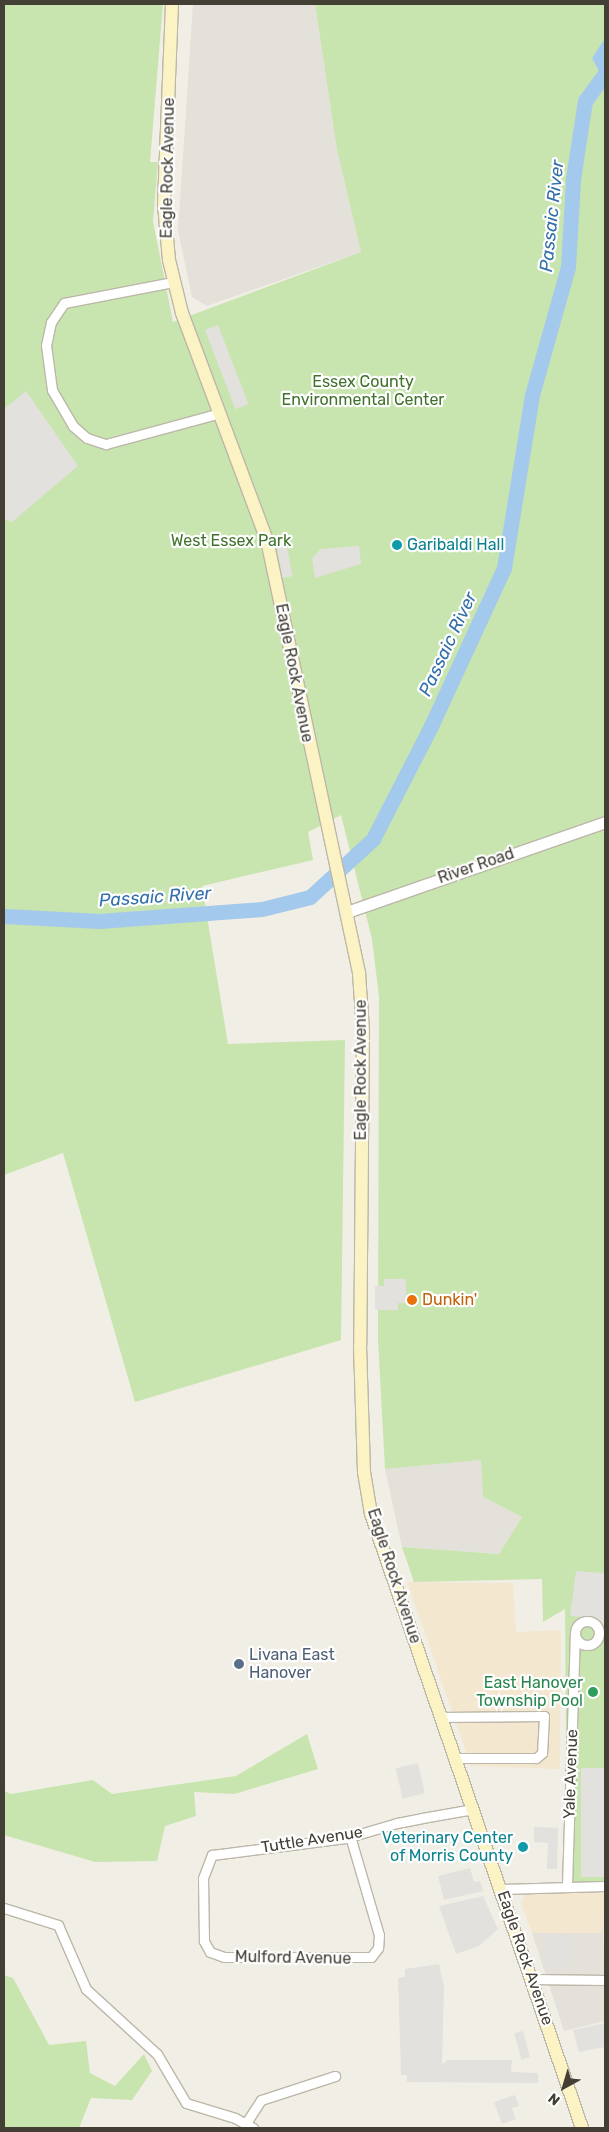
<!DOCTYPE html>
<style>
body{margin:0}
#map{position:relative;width:609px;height:2132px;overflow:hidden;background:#f1efe5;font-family:Rubik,sans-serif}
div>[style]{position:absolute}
.commercial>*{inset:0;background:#f3e7d0}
.industrial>*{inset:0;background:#e4e0da}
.green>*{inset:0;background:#c8e4af}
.parking>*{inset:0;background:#e2e1dd;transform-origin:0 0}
.water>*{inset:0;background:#a3c9ec}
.river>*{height:15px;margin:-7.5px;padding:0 7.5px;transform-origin:7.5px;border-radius:7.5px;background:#a3c9ec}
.roads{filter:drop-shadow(1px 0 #bcb7a8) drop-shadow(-1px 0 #bcb7a8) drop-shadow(0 1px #bcb7a8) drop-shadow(0 -1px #bcb7a8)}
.minor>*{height:9px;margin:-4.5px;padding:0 4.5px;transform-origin:4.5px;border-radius:4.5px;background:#fff}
.minor>.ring{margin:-4.5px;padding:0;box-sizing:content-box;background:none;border:9px solid #fff;border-radius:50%}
.tertiary>*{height:11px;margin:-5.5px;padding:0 5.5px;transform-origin:5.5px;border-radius:5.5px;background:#fff}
.secondary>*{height:12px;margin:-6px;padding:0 6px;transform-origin:6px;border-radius:6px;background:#fcf3c4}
.dots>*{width:14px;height:14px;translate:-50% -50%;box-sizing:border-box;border:2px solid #fff;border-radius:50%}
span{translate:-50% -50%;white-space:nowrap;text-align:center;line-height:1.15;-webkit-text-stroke:4.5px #fff;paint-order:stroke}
.street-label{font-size:16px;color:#433f35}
.park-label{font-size:16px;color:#41722b}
.culture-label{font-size:16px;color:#0d838f}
.left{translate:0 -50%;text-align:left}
.right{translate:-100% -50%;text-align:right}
.food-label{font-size:16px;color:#c56008}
.service-label{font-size:16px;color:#4e5e75}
.leisure-label{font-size:16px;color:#27864d}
.water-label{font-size:18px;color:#336faa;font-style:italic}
.frame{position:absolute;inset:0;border:5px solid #433f35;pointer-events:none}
.north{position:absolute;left:539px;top:2062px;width:50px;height:50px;-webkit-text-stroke:4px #fff;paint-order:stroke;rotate:219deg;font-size:14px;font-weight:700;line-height:20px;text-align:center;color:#433f35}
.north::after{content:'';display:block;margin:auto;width:18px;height:22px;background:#433f35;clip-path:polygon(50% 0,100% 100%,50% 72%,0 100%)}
</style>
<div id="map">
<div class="commercial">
<div style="clip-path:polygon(407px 1582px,513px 1583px,516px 1632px,561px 1630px,560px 1769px,471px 1766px)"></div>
<div style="clip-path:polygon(526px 1892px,605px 1893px,603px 1933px,532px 1933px,521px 1903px)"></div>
</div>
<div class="industrial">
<div style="clip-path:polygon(193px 4px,315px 4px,337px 150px,361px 252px,207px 306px,192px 297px,178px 231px)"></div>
<div style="clip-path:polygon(481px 1460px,483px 1497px,522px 1517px,499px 1554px,402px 1547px,385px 1469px)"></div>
<div style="clip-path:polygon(603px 1920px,605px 2021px,564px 2031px,532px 1933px,602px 1933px)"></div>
</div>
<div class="green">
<div style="clip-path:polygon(4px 4px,163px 4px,150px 162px,158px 162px,153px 221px,173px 322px,361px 252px,337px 150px,315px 4px,605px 4px,605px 38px,592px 58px,605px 83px,605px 1888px,567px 1885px,565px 1609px,543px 1622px,542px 1579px,414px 1582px,402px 1547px,499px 1554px,522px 1517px,483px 1497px,481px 1460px,385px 1469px,378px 1340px,379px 997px,372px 939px,341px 815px,308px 832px,313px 860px,202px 886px,228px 1044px,345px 1040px,341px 1340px,135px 1402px,63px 1153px,4px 1175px)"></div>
<div style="clip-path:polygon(307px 1734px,318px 1769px,234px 1794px,194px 1792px,196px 1816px,165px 1826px,157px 1861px,95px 1862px,4px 1835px,4px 1791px,11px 1794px,93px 1780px,112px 1794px,236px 1776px)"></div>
<div style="clip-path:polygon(4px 1975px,13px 1978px,49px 2045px,86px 2041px,90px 2073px,115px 2086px,144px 2054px,152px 2071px,132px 2100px,91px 2098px,79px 2128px,4px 2128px)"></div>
</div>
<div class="parking">
<div style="left:218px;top:325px;width:85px;height:14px;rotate:69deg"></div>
<div style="clip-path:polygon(26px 391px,78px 466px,12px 522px,4px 519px,4px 409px)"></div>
<div style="left:285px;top:535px;width:42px;height:10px;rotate:80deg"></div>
<div style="clip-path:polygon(359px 546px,361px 564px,315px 578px,312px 558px,321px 549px)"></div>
<div style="clip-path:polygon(384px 1279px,406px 1279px,406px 1303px,398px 1303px,398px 1310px,375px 1310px,375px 1286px,384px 1286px)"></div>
<div style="clip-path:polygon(576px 1571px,605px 1573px,605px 1630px,590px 1618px,570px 1616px)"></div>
<div style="left:418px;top:1763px;width:31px;height:23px;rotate:77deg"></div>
<div style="left:581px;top:1768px;width:24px;height:109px"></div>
<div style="clip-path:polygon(534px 1827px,558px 1828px,557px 1869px,547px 1869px,548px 1843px,534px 1842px)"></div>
<div style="clip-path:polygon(470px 1868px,474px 1882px,480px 1881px,483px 1891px,444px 1900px,438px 1876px)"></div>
<div style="clip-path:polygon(483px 1896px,498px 1929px,479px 1946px,456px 1954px,439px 1906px)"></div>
<div style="left:545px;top:1935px;width:23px;height:33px;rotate:2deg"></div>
<div style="clip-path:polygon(439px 1964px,444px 1987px,442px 2065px,447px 2060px,512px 2060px,511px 2072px,538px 2073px,538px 2083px,407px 2082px,407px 2075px,401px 2075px,398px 1978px,405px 1977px,405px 1969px)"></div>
<div style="clip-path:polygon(605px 2023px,605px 2047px,579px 2052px,573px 2030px)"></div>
<div style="left:523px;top:2031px;width:27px;height:9px;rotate:75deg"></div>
<div style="clip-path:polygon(515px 2095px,519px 2106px,512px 2108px,516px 2119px,502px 2124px,494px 2102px)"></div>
</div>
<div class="water">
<div style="clip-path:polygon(605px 38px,605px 83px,592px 58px)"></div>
</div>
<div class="river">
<div style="left:4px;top:916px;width:95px;rotate:3deg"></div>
<div style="left:99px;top:921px;width:163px;rotate:-4.2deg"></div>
<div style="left:262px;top:909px;width:49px;rotate:-14deg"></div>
<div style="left:310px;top:897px;width:86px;rotate:-42.6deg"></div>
<div style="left:373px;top:839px;width:127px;rotate:-62.8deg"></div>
<div style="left:431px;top:726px;width:174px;rotate:-65.2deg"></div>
<div style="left:504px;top:568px;width:175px;rotate:-80.8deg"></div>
<div style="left:532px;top:395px;width:133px;rotate:-74.3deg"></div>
<div style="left:568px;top:267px;width:88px;rotate:-86.7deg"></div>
<div style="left:573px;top:179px;width:79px;rotate:-81.3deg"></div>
<div style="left:585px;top:101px;width:34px;rotate:-54deg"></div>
</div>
<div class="roads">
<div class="minor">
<div style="left:173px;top:282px;width:111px;rotate:169.1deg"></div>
<div style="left:64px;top:303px;width:23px;rotate:124deg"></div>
<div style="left:51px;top:322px;width:24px;rotate:102deg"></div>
<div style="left:46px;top:345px;width:45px;rotate:82.4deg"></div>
<div style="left:52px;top:390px;width:42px;rotate:59.7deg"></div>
<div style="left:73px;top:426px;width:18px;rotate:41deg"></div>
<div style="left:87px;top:438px;width:20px;rotate:18deg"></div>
<div style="left:106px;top:444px;width:118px;rotate:-15.2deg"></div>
<div class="ring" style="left:575px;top:1621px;width:15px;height:15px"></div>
<div style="left:442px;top:1717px;width:102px;rotate:-0.6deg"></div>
<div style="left:544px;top:1716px;width:37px;rotate:93deg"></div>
<div style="left:542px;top:1753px;width:8px;rotate:140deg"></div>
<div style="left:536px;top:1758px;width:80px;rotate:180deg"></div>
<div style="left:350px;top:1836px;width:103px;rotate:73.7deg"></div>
<div style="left:379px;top:1935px;width:13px;rotate:94deg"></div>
<div style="left:378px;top:1948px;width:11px;rotate:128deg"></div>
<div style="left:371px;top:1957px;width:147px;rotate:180deg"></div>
<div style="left:224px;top:1957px;width:15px;rotate:-160deg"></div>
<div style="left:210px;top:1952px;width:13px;rotate:-119deg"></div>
<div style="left:204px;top:1941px;width:63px;rotate:-90.9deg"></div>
<div style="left:203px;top:1878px;width:25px;rotate:-69deg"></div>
<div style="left:212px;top:1855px;width:135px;rotate:-7.2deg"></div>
<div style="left:346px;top:1838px;width:53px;rotate:-16.4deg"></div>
<div style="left:397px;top:1823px;width:25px;rotate:-11deg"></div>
<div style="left:422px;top:1818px;width:52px;rotate:-10deg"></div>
<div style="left:567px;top:1885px;width:251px;rotate:-88.2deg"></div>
<div style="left:502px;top:1889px;width:103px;rotate:-1.7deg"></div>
<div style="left:4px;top:1908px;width:57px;rotate:17.5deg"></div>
<div style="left:58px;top:1925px;width:70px;rotate:66.4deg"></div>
<div style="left:86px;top:1989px;width:96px;rotate:42.5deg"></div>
<div style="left:157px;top:2054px;width:57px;rotate:59.4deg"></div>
<div style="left:186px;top:2103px;width:51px;rotate:17deg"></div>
<div style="left:235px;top:2118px;width:21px;rotate:29deg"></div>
<div style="left:532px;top:1979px;width:73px;rotate:0.8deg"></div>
<div style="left:246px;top:2123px;width:27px;rotate:-57deg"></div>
<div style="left:261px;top:2100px;width:78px;rotate:-18deg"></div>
</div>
<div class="tertiary">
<div style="left:347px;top:912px;width:273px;rotate:-19.2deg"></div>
</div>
<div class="secondary">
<div style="left:172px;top:4px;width:201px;rotate:92.3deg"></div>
<div style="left:164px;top:205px;width:55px;rotate:84.8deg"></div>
<div style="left:169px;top:260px;width:55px;rotate:76.2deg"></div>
<div style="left:182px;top:313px;width:242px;rotate:69.5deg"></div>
<div style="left:267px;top:540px;width:444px;rotate:78deg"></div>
<div style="left:359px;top:974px;width:56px;rotate:85.9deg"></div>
<div style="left:363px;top:1030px;width:315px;rotate:90.5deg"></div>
<div style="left:360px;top:1345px;width:127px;rotate:88.2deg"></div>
<div style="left:364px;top:1472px;width:43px;rotate:80.5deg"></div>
<div style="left:371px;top:1514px;width:649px;rotate:71.03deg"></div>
</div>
</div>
<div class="dots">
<div style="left:397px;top:545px;background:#0f9aa8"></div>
<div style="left:412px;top:1300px;background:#e8710a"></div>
<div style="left:239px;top:1664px;background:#5c6f8a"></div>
<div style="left:593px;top:1692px;background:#2e9e5b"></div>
<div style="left:523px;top:1847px;background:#0f9aa8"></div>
</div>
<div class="street-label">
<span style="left:168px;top:168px;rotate:-89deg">Eagle Rock Avenue</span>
<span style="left:294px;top:673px;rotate:79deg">Eagle Rock Avenue</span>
<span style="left:476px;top:866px;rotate:-19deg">River Road</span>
<span style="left:361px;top:1070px;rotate:-90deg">Eagle Rock Avenue</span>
<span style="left:394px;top:1576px;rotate:72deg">Eagle Rock Avenue</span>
<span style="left:571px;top:1774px;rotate:-88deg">Yale Avenue</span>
<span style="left:312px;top:1840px;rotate:-9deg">Tuttle Avenue</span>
<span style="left:293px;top:1958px;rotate:1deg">Mulford Avenue</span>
<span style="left:525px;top:1958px;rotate:71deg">Eagle Rock Avenue</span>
</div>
<div class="park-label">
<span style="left:363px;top:391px">Essex County<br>Environmental Center</span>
<span style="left:231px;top:541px">West Essex Park</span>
</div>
<div class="culture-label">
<span class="left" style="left:407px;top:545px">Garibaldi Hall</span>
<span class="right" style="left:513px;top:1847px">Veterinary Center<br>of Morris County</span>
</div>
<div class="food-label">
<span class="left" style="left:422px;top:1300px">Dunkin'</span>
</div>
<div class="service-label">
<span class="left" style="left:249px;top:1664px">Livana East<br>Hanover</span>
</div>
<div class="leisure-label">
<span class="right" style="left:583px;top:1692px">East Hanover<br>Township Pool</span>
</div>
<div class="water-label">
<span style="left:552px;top:216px;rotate:-84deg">Passaic River</span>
<span style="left:448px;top:644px;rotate:-65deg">Passaic River</span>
<span style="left:155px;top:897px;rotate:-4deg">Passaic River</span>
</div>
<div class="frame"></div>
<div class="north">N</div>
</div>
